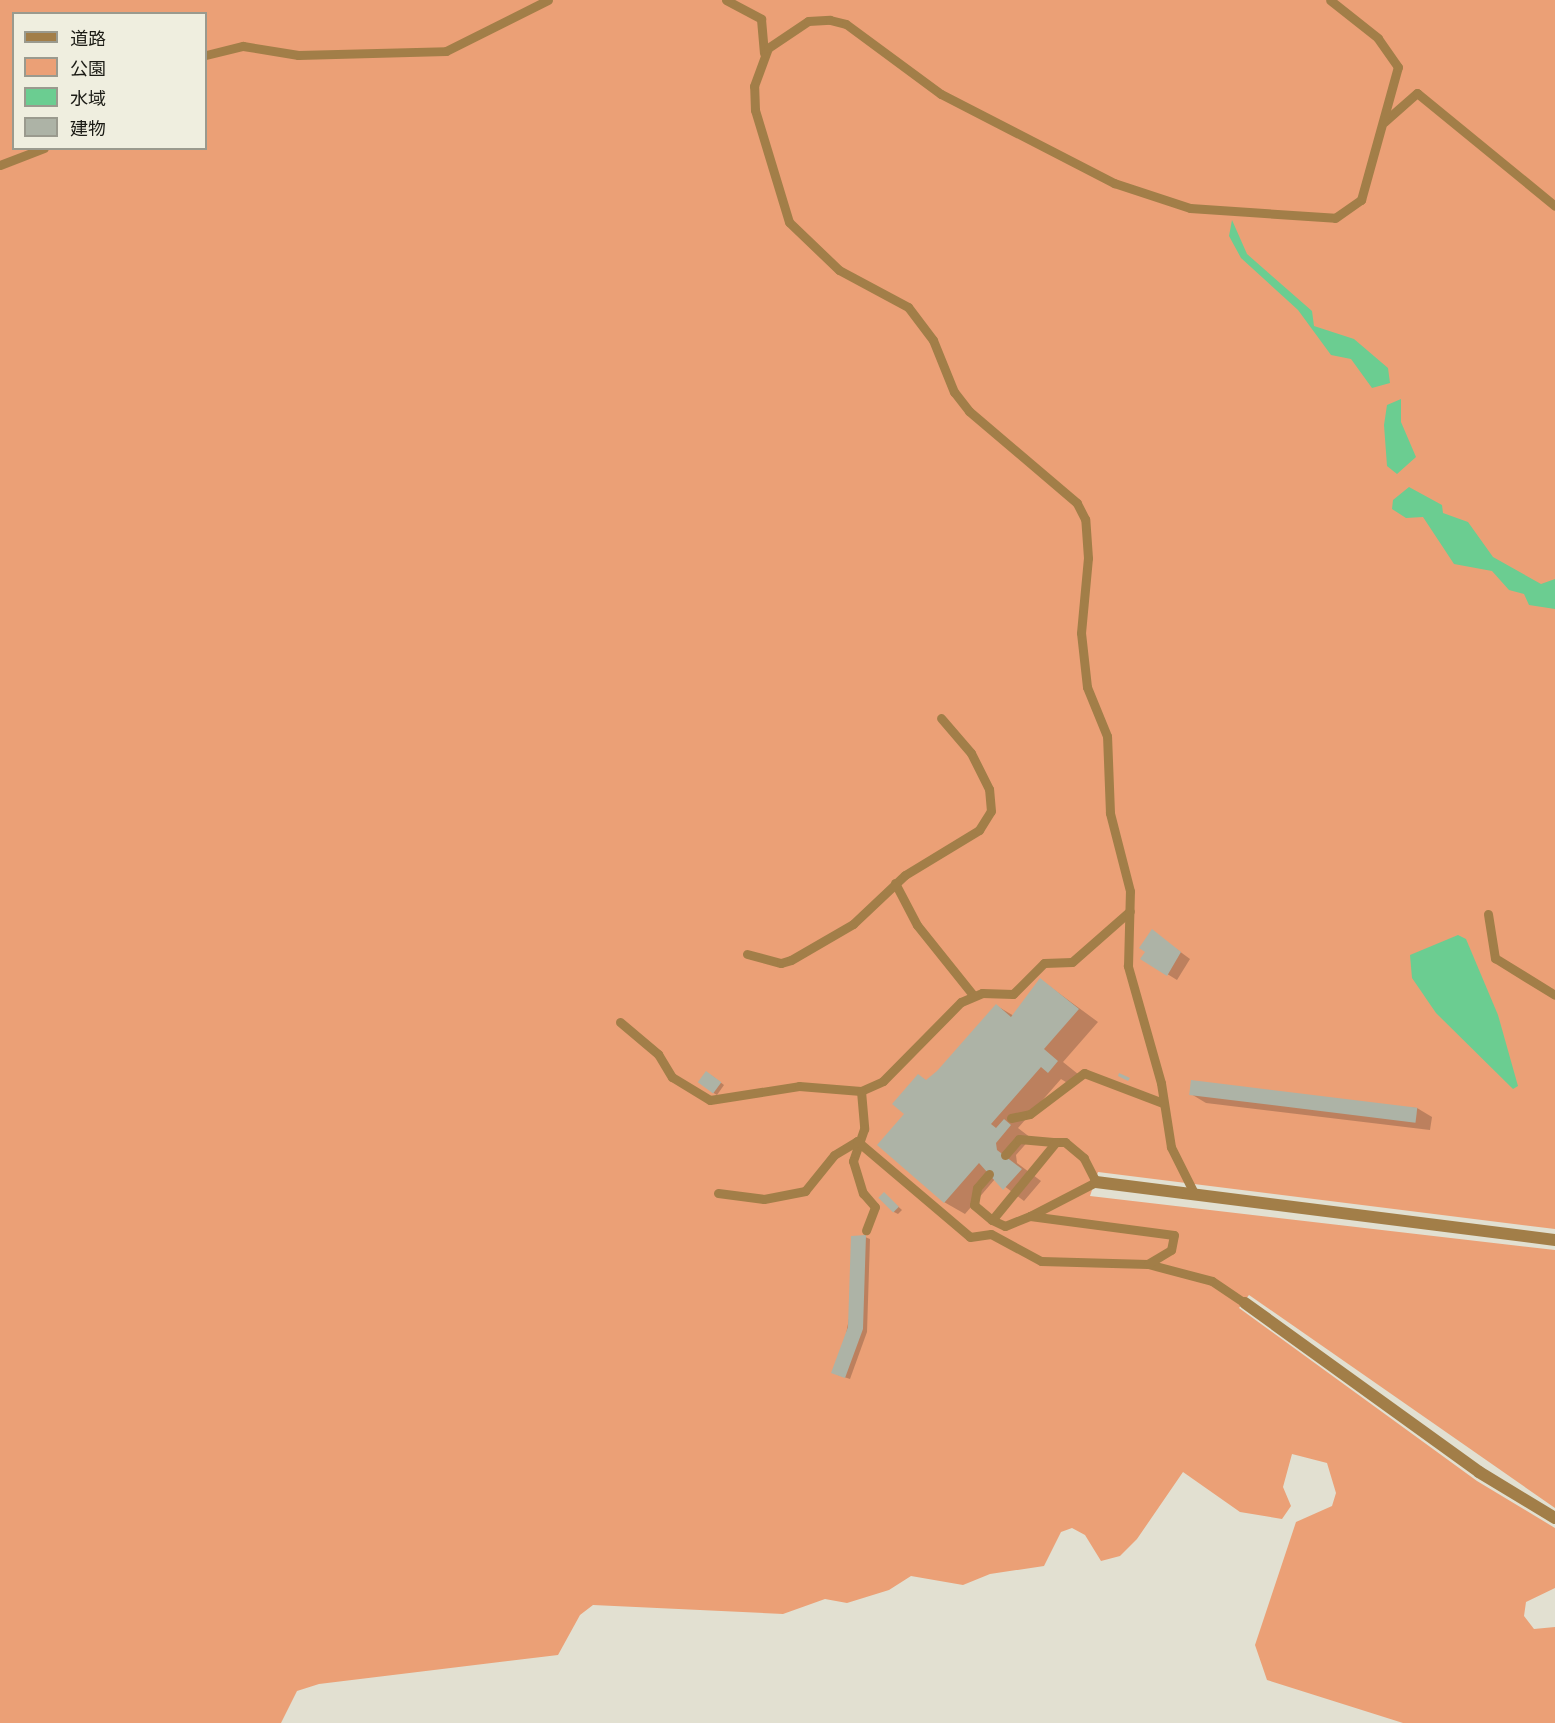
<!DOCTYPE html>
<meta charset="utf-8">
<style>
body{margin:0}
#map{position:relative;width:1555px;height:1723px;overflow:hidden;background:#e2e0d1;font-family:Raleway,"Noto Sans JP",sans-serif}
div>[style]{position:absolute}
.green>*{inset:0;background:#eba076}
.water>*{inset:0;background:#6bcd91}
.shadow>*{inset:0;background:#0003}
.building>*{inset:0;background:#adb3a6;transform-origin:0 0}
.lane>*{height:9px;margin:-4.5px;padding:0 4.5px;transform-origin:4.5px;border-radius:4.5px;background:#a27e48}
.street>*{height:12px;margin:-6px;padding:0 6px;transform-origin:6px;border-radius:6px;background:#a27e48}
span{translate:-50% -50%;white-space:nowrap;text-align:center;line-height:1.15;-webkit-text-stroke:4.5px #efeedf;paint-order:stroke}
.legend{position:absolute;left:12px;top:12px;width:195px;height:138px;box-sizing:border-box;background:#efeedf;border:2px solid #9a9a8e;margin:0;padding:8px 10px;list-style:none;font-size:18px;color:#1b1b15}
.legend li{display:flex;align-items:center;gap:12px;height:30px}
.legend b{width:30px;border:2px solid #9a9a8e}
</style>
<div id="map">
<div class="green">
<div style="clip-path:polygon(evenodd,0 0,1555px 0,1555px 1229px,1098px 1172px,1090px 1196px,1555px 1250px,1555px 1508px,1249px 1295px,1239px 1308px,1477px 1481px,1555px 1528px,1555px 1588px,1526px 1602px,1524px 1616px,1534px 1629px,1555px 1627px,1555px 1723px,1403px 1723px,1267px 1680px,1255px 1645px,1296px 1522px,1332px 1506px,1336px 1493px,1327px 1463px,1292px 1454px,1283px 1487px,1291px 1506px,1282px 1519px,1240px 1512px,1183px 1472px,1137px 1539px,1120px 1556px,1101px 1561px,1085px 1535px,1072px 1528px,1061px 1532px,1044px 1566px,990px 1574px,963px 1585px,911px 1576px,889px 1590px,847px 1603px,825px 1599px,783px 1614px,593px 1605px,580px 1615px,558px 1655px,319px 1684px,297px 1691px,281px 1723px,0 1723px,0 0,14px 14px,206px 14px,206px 148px,14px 148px,14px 14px)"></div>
</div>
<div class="water">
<div style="clip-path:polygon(1232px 220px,1247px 254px,1312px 311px,1314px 326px,1354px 339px,1388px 368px,1390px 383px,1372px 388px,1351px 359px,1331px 355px,1298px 310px,1241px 258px,1229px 236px)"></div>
<div style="clip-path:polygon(1401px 399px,1401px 422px,1416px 457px,1397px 474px,1387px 466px,1384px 425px,1387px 405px)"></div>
<div style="clip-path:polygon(1409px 487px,1442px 505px,1443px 513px,1468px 522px,1493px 557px,1541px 584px,1555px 579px,1555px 609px,1529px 605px,1524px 594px,1509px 590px,1492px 571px,1454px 564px,1423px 517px,1406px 518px,1392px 509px,1393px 500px)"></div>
<div style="clip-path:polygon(1458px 935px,1466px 939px,1498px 1015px,1518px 1086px,1513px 1089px,1436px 1013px,1412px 978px,1410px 955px)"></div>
</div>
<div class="shadow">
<div style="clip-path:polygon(1152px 931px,1190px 959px,1177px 980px,1143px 959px)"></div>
<div style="clip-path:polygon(1041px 980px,1098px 1022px,1063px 1062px,1078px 1074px,1069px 1084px,1061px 1079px,1018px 1128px,1031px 1138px,1016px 1155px,1017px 1163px,1041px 1181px,1024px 1201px,995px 1179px,965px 1214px,944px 1202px,906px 1114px,919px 1076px,927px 1081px,938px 1073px,997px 1006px,1014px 1016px)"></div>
<div style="clip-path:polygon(711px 1075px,724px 1085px,717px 1095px,712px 1092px)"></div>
<div style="clip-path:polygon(1191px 1094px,1417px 1108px,1432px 1117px,1430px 1130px,1206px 1103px)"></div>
<div style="clip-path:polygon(884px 1194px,902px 1210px,898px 1214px,894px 1212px)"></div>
<div style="clip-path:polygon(865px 1237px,870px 1239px,867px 1332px,850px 1379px,838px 1375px)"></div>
</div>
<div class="building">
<div style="clip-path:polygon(1152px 929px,1181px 952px,1167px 976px,1140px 959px,1145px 952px,1139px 948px)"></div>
<div style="clip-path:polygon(1040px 978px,1079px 1009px,1044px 1049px,1058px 1061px,1048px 1073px,1041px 1067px,991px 1124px,996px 1128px,1004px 1119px,1011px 1125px,996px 1143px,997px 1150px,1022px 1169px,1003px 1190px,979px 1163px,944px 1203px,877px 1145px,904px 1114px,892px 1104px,918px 1074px,926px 1080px,937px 1071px,996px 1004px,1011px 1017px)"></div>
<div style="left:706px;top:1071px;width:19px;height:14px;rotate:36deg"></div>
<div style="clip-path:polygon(1119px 1073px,1130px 1078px,1128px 1081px,1118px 1076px)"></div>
<div style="left:1191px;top:1080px;width:228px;height:15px;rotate:7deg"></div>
<div style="left:884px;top:1192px;width:21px;height:8px;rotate:45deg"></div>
<div style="clip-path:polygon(866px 1235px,863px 1329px,845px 1378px,831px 1373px,848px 1327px,851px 1236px)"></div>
</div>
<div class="lane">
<div style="left:726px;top:0;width:40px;rotate:28deg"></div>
<div style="left:761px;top:19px;width:34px;rotate:85deg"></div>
<div style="left:206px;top:55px;width:38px;rotate:-14deg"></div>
<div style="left:243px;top:46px;width:56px;rotate:9.3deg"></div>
<div style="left:298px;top:55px;width:148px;rotate:-1.5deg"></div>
<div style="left:446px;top:51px;width:114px;rotate:-26.6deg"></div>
<div style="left:1384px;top:122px;width:44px;rotate:-41.3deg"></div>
<div style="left:1417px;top:93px;width:178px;rotate:39.3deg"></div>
<div style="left:0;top:165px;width:47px;rotate:-21.1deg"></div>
<div style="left:895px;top:883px;width:47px;rotate:62.4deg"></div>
<div style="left:917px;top:925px;width:90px;rotate:51.3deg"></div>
<div style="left:1488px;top:914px;width:45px;rotate:81deg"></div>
<div style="left:1495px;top:958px;width:70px;rotate:31.7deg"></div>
<div style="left:747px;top:954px;width:35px;rotate:15deg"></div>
<div style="left:781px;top:963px;width:10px;rotate:-17deg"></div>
<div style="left:791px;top:960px;width:72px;rotate:-30.1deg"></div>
<div style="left:853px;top:924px;width:71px;rotate:-43.3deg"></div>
<div style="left:905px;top:875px;width:87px;rotate:-31.3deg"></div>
<div style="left:979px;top:830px;width:22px;rotate:-58deg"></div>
<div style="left:991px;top:811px;width:22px;rotate:-95deg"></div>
<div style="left:989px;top:789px;width:40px;rotate:-116.6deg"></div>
<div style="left:971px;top:753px;width:46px;rotate:-130.6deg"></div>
<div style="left:620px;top:1022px;width:50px;rotate:40.1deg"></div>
<div style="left:658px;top:1054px;width:27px;rotate:59deg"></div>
<div style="left:672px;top:1077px;width:44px;rotate:31.2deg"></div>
<div style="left:710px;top:1100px;width:90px;rotate:-8.9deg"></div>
<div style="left:799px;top:1086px;width:62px;rotate:4.6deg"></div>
<div style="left:861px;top:1091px;width:24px;rotate:-24deg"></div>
<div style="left:883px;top:1081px;width:111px;rotate:-45.4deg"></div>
<div style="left:961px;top:1002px;width:23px;rotate:-23deg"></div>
<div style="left:982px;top:993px;width:31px;rotate:2deg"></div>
<div style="left:1013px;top:994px;width:44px;rotate:-45deg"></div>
<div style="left:1044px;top:963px;width:28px;rotate:-2deg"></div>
<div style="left:1072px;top:962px;width:77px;rotate:-41.3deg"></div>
<div style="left:861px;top:1091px;width:38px;rotate:85deg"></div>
<div style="left:864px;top:1129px;width:34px;rotate:109deg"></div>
<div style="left:853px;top:1161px;width:34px;rotate:73deg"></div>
<div style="left:863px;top:1193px;width:18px;rotate:49deg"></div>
<div style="left:875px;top:1207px;width:25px;rotate:111deg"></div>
<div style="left:1011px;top:1118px;width:19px;rotate:-12deg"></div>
<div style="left:1030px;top:1114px;width:68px;rotate:-37.2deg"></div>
<div style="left:1084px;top:1073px;width:85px;rotate:20.8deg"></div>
<div style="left:1005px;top:1155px;width:21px;rotate:-49deg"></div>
<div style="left:1019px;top:1139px;width:37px;rotate:5deg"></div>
<div style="left:989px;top:1174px;width:18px;rotate:131deg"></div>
<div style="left:977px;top:1188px;width:17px;rotate:100deg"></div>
<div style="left:974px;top:1205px;width:23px;rotate:40deg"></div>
<div style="left:718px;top:1193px;width:46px;rotate:7.4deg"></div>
<div style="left:764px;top:1199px;width:42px;rotate:-11deg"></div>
<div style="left:805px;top:1191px;width:46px;rotate:-51.1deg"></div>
<div style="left:834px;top:1155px;width:27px;rotate:-31deg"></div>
<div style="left:857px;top:1141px;width:148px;rotate:40.3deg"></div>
<div style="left:970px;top:1237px;width:21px;rotate:-8deg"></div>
<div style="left:991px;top:1234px;width:57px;rotate:28.4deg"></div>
<div style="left:1041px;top:1261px;width:107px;rotate:1.6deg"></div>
<div style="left:1148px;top:1264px;width:66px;rotate:14.9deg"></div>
<div style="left:1212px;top:1281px;width:40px;rotate:34deg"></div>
<div style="left:1195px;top:1195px;width:54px;rotate:-116.6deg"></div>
<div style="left:1171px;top:1147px;width:65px;rotate:-98.9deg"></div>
<div style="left:1161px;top:1083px;width:122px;rotate:-105.8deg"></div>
<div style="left:1128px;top:966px;width:75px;rotate:-88.5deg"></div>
<div style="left:1130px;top:891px;width:81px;rotate:-104.4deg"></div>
<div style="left:1110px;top:813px;width:77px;rotate:-92.2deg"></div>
<div style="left:1107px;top:736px;width:53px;rotate:-112.2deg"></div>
<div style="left:1087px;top:687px;width:54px;rotate:-96.3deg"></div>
<div style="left:1081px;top:633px;width:75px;rotate:-84.7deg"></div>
<div style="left:1088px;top:558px;width:39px;rotate:-94deg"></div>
<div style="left:1085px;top:519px;width:18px;rotate:-117deg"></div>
<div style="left:1077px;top:503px;width:142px;rotate:-139.6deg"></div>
<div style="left:969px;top:411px;width:24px;rotate:-128deg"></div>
<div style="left:954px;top:392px;width:56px;rotate:-112deg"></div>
<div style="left:933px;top:340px;width:41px;rotate:-127.1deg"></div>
<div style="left:908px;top:307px;width:78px;rotate:-151.8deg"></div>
<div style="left:839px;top:270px;width:69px;rotate:-136.2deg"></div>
<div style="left:789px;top:222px;width:117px;rotate:-106.9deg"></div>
<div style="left:755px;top:110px;width:24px;rotate:-92deg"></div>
<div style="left:754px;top:86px;width:40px;rotate:-69.8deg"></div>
<div style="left:768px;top:48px;width:48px;rotate:-34deg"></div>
<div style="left:808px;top:21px;width:22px;rotate:-3deg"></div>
<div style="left:830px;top:20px;width:16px;rotate:14deg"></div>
<div style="left:846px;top:24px;width:118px;rotate:36.4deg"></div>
<div style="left:941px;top:94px;width:195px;rotate:27.2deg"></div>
<div style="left:1114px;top:183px;width:80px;rotate:18.2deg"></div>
<div style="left:1190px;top:208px;width:145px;rotate:3.9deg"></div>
<div style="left:1335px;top:218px;width:32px;rotate:-35deg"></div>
<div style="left:1361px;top:200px;width:138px;rotate:-74.5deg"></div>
<div style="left:1398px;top:67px;width:35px;rotate:-125deg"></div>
<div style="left:1378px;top:38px;width:61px;rotate:-141.6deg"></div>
<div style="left:1030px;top:1216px;width:74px;rotate:-27.3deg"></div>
<div style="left:1096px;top:1182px;width:27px;rotate:-117deg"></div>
<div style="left:1084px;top:1158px;width:25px;rotate:-140deg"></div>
<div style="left:1065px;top:1142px;width:9px;rotate:180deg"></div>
<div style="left:1056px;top:1142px;width:101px;rotate:129.4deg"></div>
<div style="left:992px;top:1220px;width:14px;rotate:25deg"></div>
<div style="left:1005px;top:1226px;width:27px;rotate:-22deg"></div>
<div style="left:1030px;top:1216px;width:145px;rotate:7.5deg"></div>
<div style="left:1174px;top:1235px;width:15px;rotate:101deg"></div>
<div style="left:1171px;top:1250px;width:27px;rotate:149deg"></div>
</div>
<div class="street">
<div style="left:1096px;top:1182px;width:463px;rotate:7.2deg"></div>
<div style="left:1245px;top:1303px;width:289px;rotate:35.8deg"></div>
<div style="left:1479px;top:1472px;width:89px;rotate:31.2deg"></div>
</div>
<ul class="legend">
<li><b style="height:8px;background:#a27e48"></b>道路</li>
<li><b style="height:16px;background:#eba076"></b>公園</li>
<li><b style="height:16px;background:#6bcd91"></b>水域</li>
<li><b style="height:16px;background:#adb3a6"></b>建物</li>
</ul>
</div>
